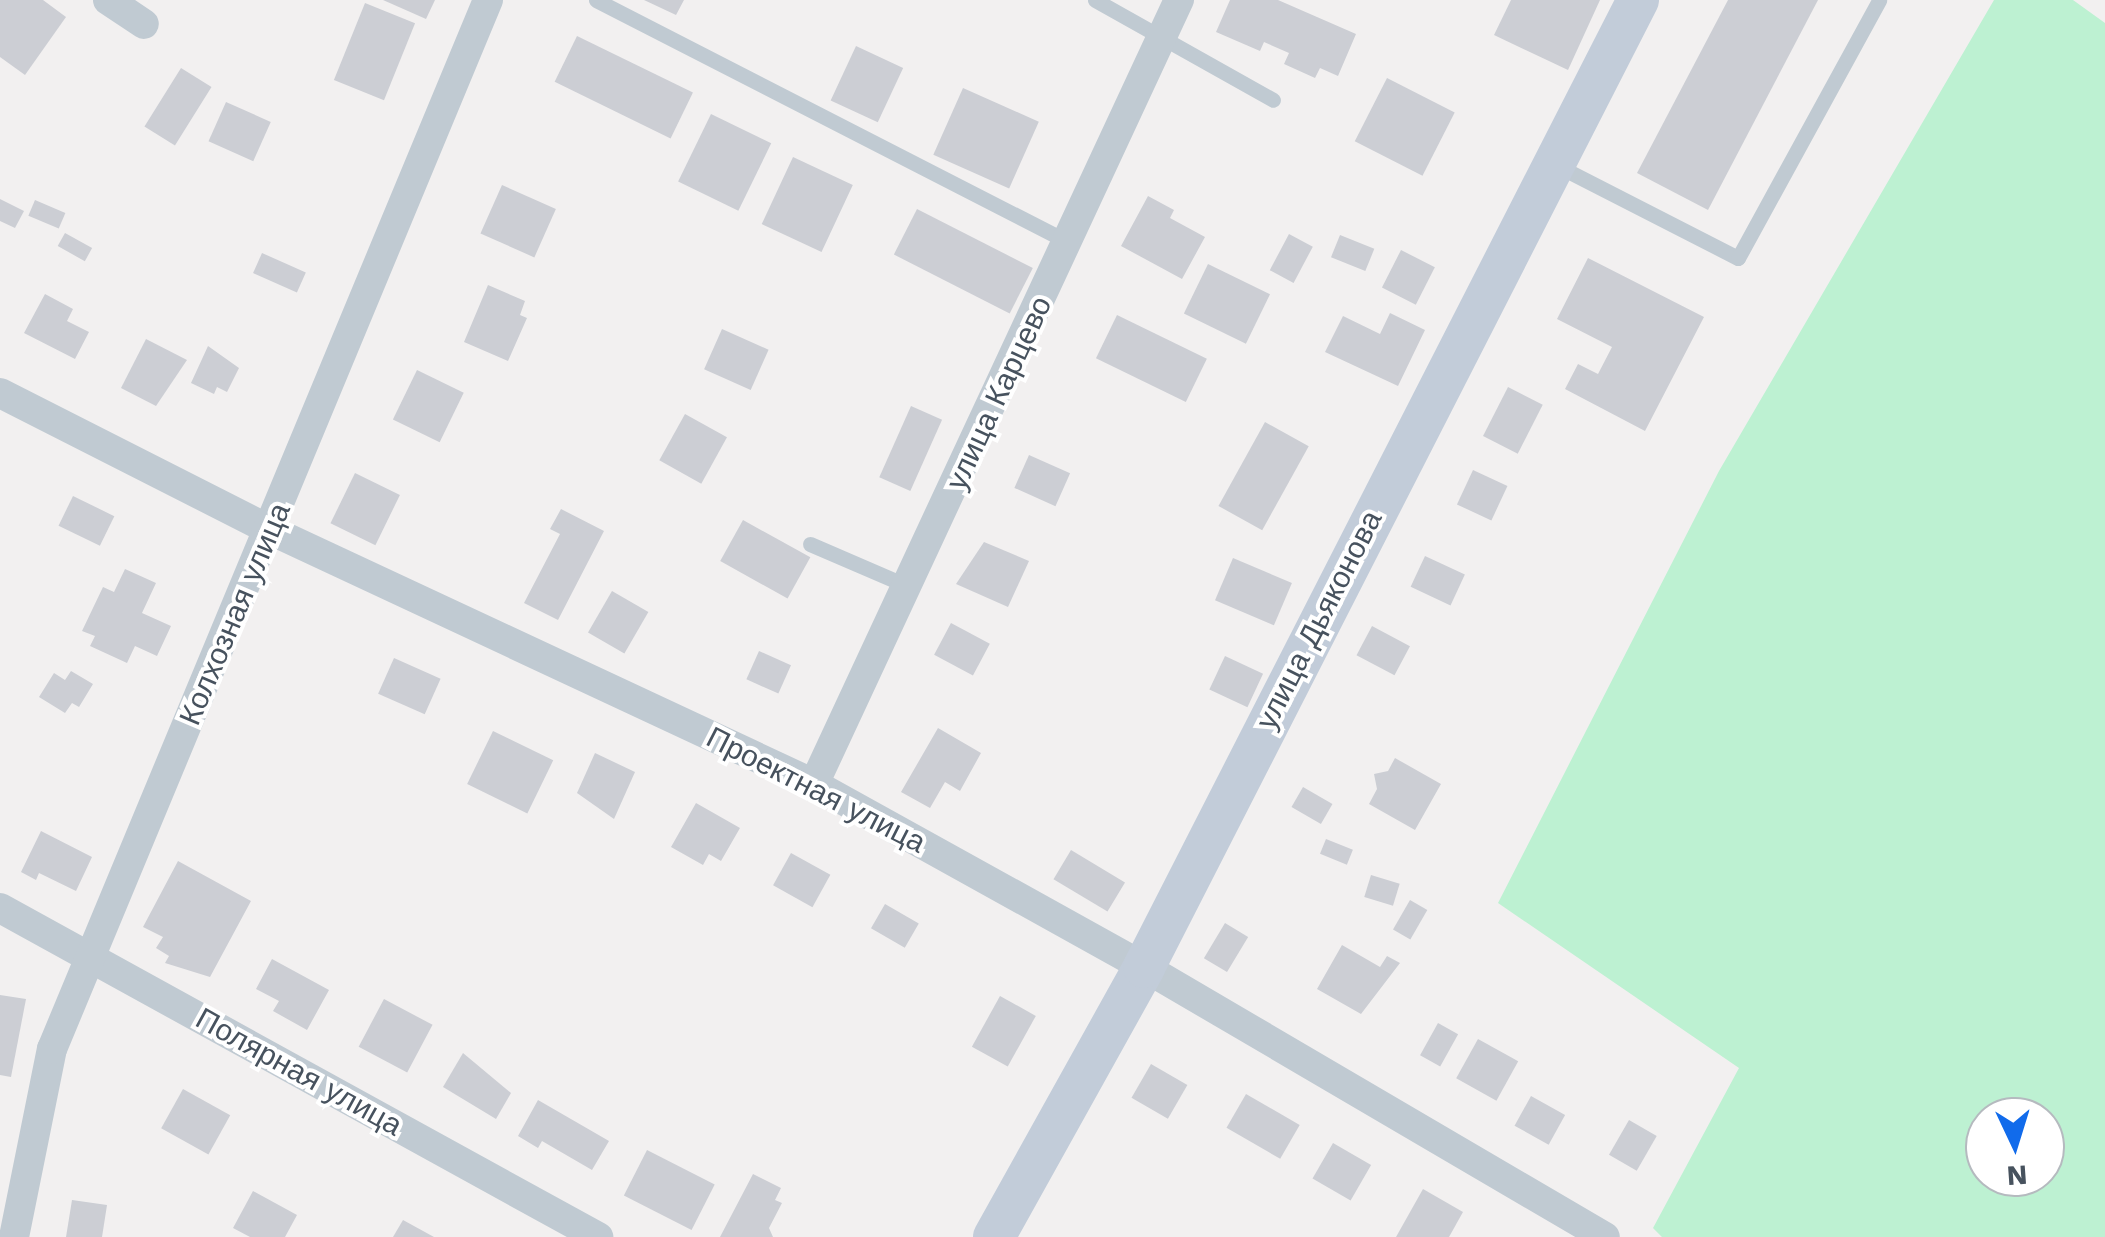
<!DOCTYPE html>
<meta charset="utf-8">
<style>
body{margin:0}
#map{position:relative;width:2105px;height:1237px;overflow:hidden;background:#f2f0f0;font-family:"Work Sans",sans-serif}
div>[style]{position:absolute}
.green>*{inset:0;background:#bdf1d2}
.building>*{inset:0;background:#ccced4;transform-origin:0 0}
.service>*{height:15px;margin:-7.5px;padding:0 7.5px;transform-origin:7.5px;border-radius:7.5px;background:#c0cad2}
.minor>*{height:30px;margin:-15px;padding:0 15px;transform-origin:15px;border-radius:15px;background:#c0cad2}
.secondary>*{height:42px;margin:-21px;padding:0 21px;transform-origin:21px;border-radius:21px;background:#c2ccd9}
span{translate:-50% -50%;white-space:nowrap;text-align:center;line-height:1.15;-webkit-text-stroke:8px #fff;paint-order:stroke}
.street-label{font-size:30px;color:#47525e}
.north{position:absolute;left:1965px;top:1097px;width:100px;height:100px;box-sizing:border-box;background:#fff;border:2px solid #b5babf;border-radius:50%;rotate:176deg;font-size:28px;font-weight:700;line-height:40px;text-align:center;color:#47525e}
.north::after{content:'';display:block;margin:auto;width:35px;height:45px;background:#116beb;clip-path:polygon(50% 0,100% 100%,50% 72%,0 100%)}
</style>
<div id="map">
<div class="green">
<div style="clip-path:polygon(evenodd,1994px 0,2073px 0,2105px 23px,2105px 1237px,1662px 1237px,1653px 1228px,1739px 1068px,1498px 903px,1719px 471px,1994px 0,1985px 1117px,2045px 1117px,2045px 1177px,1985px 1177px,1985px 1117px)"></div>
</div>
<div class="building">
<div style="clip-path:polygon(0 0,43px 0,66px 17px,25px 75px,0 57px)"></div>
<div style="clip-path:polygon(383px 0,435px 0,426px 19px)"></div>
<div style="clip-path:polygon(644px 0,684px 0,676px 15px)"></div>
<div style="clip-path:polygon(1230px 0,1278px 0,1356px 34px,1338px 76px,1320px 68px,1315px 78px,1284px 64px,1289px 53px,1264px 42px,1260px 51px,1216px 32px)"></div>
<div style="clip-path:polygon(1511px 0,1600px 0,1568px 70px,1494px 35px)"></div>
<div style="clip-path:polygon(1728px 0,1818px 0,1708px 210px,1637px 173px)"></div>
<div style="left:365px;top:3px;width:54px;height:83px;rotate:22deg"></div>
<div style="left:577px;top:36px;width:129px;height:51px;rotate:26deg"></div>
<div style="left:856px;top:46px;width:52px;height:60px;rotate:25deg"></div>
<div style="left:181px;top:68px;width:36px;height:69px;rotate:32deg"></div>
<div style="left:1387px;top:78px;width:76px;height:71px;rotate:27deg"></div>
<div style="left:963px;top:88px;width:83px;height:73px;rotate:24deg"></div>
<div style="left:226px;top:102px;width:49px;height:43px;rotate:24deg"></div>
<div style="left:711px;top:114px;width:67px;height:75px;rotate:26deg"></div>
<div style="left:793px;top:157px;width:66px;height:74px;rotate:25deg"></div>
<div style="left:502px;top:185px;width:59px;height:53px;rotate:24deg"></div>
<div style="clip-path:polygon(1148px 196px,1174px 210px,1170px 218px,1205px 237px,1182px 279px,1121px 246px)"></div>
<div style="clip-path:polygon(0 199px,24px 211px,15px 228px,0 221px)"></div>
<div style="left:35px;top:200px;width:33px;height:17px;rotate:23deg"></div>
<div style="left:917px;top:209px;width:130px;height:51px;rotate:27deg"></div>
<div style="left:65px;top:233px;width:31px;height:15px;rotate:29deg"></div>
<div style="left:1289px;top:234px;width:27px;height:41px;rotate:28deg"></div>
<div style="left:1340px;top:235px;width:37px;height:24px;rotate:22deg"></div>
<div style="left:1401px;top:250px;width:38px;height:42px;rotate:27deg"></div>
<div style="left:262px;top:253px;width:48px;height:22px;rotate:24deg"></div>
<div style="clip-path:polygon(1588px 258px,1704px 317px,1645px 431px,1565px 389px,1578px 364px,1598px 374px,1612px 347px,1557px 319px)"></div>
<div style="left:1208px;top:264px;width:69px;height:55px;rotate:26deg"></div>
<div style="clip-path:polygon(488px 285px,525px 301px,520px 315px,527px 318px,508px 361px,464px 342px)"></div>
<div style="clip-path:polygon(45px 294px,73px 309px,67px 321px,89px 332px,75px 359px,24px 333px)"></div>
<div style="clip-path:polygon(1390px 313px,1425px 330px,1398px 386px,1325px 352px,1343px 316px,1380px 334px)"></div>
<div style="left:1117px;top:315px;width:100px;height:48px;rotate:26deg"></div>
<div style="left:722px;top:329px;width:51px;height:44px;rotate:24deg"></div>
<div style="clip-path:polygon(146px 339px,187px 360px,156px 406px,121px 388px)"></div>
<div style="clip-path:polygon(208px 346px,239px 368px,227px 392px,217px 387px,214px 394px,191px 383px)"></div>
<div style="left:417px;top:370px;width:52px;height:55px;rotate:26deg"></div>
<div style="left:1508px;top:387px;width:39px;height:55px;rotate:27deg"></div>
<div style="left:911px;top:406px;width:34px;height:78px;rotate:24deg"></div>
<div style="left:685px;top:414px;width:48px;height:53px;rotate:29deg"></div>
<div style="left:1265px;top:422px;width:50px;height:96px;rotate:29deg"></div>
<div style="left:1029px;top:455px;width:45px;height:36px;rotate:24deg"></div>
<div style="left:1473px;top:470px;width:38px;height:38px;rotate:25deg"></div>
<div style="left:355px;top:473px;width:50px;height:56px;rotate:26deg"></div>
<div style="left:73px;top:496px;width:46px;height:33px;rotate:26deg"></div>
<div style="clip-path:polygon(561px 509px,604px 531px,558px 620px,524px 603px,560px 534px,550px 529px)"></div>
<div style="left:743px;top:520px;width:77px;height:47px;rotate:29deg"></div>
<div style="clip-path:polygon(984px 542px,1029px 561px,1008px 607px,956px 584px)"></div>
<div style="left:1425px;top:556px;width:44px;height:34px;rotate:25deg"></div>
<div style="left:1233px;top:558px;width:64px;height:46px;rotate:23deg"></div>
<div style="clip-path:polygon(125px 569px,156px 583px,142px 613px,171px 626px,157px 656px,135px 646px,127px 663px,90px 646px,95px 636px,82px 631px,103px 587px,114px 592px)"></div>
<div style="left:612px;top:591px;width:42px;height:48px;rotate:30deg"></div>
<div style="left:951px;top:623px;width:44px;height:36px;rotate:28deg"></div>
<div style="left:1372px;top:626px;width:43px;height:33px;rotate:28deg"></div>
<div style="left:759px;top:651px;width:35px;height:31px;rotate:24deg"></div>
<div style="left:1225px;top:656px;width:42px;height:37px;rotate:25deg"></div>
<div style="left:394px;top:658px;width:51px;height:39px;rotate:24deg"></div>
<div style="clip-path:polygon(71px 671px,93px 684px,79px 707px,72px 703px,65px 713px,39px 697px,54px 673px,65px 680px)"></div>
<div style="clip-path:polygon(938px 728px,981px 753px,960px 791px,945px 782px,930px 808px,901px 792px)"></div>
<div style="left:493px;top:731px;width:67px;height:59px;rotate:26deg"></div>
<div style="clip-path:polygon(595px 753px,635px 772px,614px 819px,577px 793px)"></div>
<div style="clip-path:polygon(1395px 758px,1441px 784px,1415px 830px,1369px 804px,1377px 789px,1374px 774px,1388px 771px)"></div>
<div style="left:1303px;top:787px;width:34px;height:23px;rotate:30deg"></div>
<div style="clip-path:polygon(696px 803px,740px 828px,721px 861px,709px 854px,703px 865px,671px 847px)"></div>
<div style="clip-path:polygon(41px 831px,92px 857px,76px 891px,39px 873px,36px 880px,21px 872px)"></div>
<div style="left:1326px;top:839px;width:29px;height:16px;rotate:22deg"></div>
<div style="left:1071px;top:850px;width:63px;height:34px;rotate:31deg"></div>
<div style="left:791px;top:853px;width:45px;height:37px;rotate:29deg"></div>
<div style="clip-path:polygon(178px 861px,251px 901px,210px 977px,165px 963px,169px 956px,156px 948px,163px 937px,143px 927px)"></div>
<div style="left:1371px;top:875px;width:30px;height:23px;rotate:17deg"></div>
<div style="left:1410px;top:900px;width:20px;height:34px;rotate:30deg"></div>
<div style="left:885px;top:904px;width:39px;height:28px;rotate:30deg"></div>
<div style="left:1225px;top:923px;width:27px;height:41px;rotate:31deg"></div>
<div style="clip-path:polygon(1342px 945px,1380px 967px,1387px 956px,1400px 963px,1361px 1014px,1317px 989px)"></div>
<div style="clip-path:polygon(272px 959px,329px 990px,307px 1030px,273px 1011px,279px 1001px,256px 989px)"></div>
<div style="clip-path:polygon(0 995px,26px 999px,11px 1077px,0 1075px)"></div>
<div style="left:1000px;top:996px;width:41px;height:58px;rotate:29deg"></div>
<div style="left:384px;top:999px;width:55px;height:54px;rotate:28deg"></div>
<div style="left:1438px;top:1023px;width:23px;height:37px;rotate:29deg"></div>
<div style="left:1478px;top:1039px;width:46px;height:45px;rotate:29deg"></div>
<div style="clip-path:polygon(463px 1053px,511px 1093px,496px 1119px,443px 1087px)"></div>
<div style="left:1151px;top:1064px;width:42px;height:39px;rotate:30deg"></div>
<div style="left:183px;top:1089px;width:54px;height:45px;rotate:29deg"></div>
<div style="left:1246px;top:1094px;width:62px;height:39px;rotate:30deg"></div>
<div style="left:1531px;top:1096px;width:39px;height:34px;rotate:29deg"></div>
<div style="clip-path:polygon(538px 1100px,609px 1141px,592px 1170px,542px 1141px,538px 1148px,518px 1136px)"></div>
<div style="left:1629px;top:1120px;width:32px;height:40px;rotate:30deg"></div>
<div style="left:1333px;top:1143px;width:44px;height:41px;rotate:30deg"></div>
<div style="left:647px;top:1150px;width:76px;height:51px;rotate:27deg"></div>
<div style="clip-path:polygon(753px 1174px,781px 1188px,775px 1200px,782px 1203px,769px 1228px,773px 1237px,720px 1237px)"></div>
<div style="clip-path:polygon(1423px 1189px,1463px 1212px,1449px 1237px,1396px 1237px)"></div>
<div style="clip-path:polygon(253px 1191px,297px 1215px,285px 1237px,250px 1237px,233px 1228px)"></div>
<div style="clip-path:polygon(72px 1200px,107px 1205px,102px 1237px,66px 1237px)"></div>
<div style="clip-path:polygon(403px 1220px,434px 1237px,393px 1237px)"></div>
</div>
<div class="service">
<div style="left:596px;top:0;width:530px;rotate:27.14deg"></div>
<div style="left:1095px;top:0;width:204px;rotate:29.3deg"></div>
<div style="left:1558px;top:166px;width:202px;rotate:27.1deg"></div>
<div style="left:1738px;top:258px;width:294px;rotate:-61.3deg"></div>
<div style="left:810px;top:544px;width:109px;rotate:23.3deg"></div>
</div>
<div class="minor">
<div style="left:108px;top:0;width:43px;rotate:33.7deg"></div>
<div style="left:0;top:393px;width:303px;rotate:26.9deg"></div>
<div style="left:270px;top:530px;width:600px;rotate:25.03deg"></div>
<div style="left:814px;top:784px;width:377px;rotate:29deg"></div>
<div style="left:1144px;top:967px;width:534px;rotate:30.36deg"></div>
<div style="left:814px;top:784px;width:865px;rotate:-65.04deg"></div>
<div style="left:0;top:908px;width:683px;rotate:28.82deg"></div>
<div style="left:14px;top:1237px;width:192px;rotate:-78.6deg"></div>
<div style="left:52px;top:1049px;width:1136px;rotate:-67.43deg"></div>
</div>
<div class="secondary">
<div style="left:994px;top:1237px;width:309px;rotate:-60.9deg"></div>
<div style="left:1144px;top:967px;width:1086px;rotate:-62.94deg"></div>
</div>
<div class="street-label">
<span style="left:999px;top:393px;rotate:-65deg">улица Карцево</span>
<span style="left:235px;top:614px;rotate:-67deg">Колхозная улица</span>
<span style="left:1319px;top:620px;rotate:-63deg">улица Дьяконова</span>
<span style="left:816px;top:790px;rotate:27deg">Проектная улица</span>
<span style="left:299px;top:1072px;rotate:29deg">Полярная улица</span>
</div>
<div class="north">N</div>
</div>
